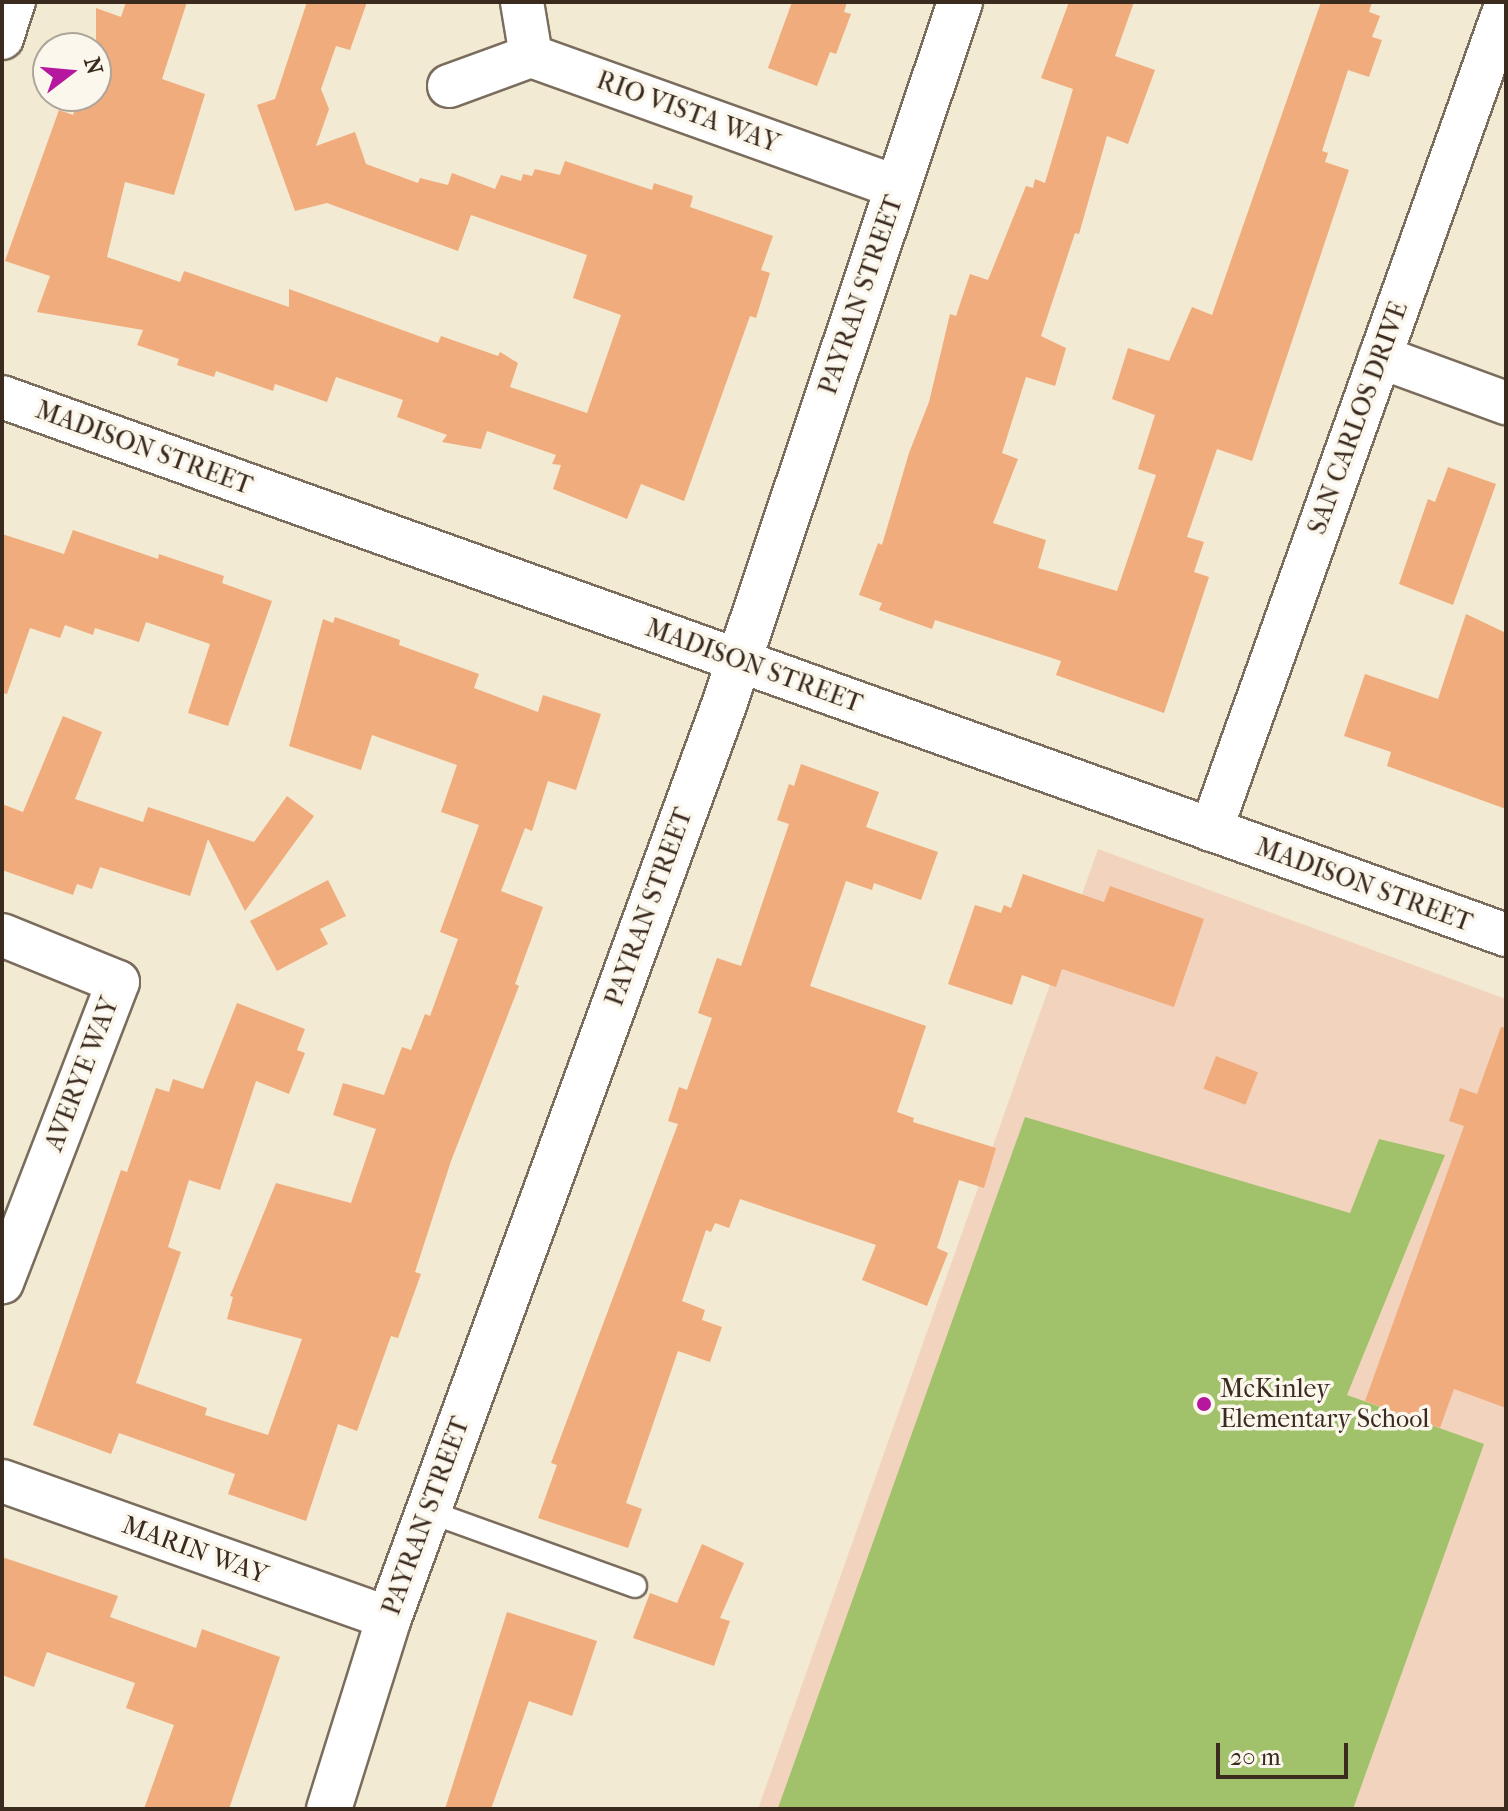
<!DOCTYPE html>
<style>
body{margin:0}
#map{position:relative;width:1508px;height:1811px;overflow:hidden;background:#f2ead2;font-family:"IM FELL French Canon",serif}
div>[style]{position:absolute}
.built>*{inset:0;background:#f2d4be}
.green>*{inset:0;background:#a1c26b}
.building>*{inset:0;background:#f1ac7d;transform-origin:0 0}
.roads{filter:drop-shadow(2px 0 #7b6d5d) drop-shadow(-2px 0 #7b6d5d) drop-shadow(0 2px #7b6d5d) drop-shadow(0 -2px #7b6d5d)}
.lane>*{height:22px;margin:-11px;padding:0 11px;transform-origin:11px;border-radius:11px;background:#fff}
.street>*{height:42px;margin:-21px;padding:0 21px;transform-origin:21px;border-radius:21px;background:#fff}
.secondary>*{height:44px;margin:-22px;padding:0 22px;transform-origin:22px;border-radius:22px;background:#fff}
.dots>*{width:22px;height:22px;translate:-50% -50%;box-sizing:border-box;border:4px solid #fbf7ec;border-radius:50%}
span{translate:-50% -50%;white-space:nowrap;text-align:center;line-height:1.15;-webkit-text-stroke:7px #fbf7ec;paint-order:stroke}
.street-label{font-size:26px;color:#3b2a1e}
.poi-label{font-size:26px;color:#3b2a1e}
.left{translate:0 -50%;text-align:left}
.frame{position:absolute;inset:0;border:4px solid #3b2a1e;pointer-events:none}
.north{position:absolute;left:32px;top:32px;width:80px;height:80px;box-sizing:border-box;background:#fbf7ec;border:2px solid #aea59a;border-radius:50%;rotate:74deg;font-size:22px;font-weight:700;line-height:32px;text-align:center;color:#3b2a1e}
.north::after{content:'';display:block;margin:auto;width:28px;height:36px;background:#b5179e;clip-path:polygon(50% 0,100% 100%,50% 72%,0 100%)}
.scale{position:absolute;left:1216px;top:1743px;width:132px;height:36px;box-sizing:border-box;border:4px solid #3b2a1e;border-top:0;padding-left:10px;font-size:24px;line-height:28px;white-space:nowrap;color:#3b2a1e;-webkit-text-stroke:6px #fbf7ec;paint-order:stroke}
</style>
<div id="map">
<div class="built">
<div style="clip-path:polygon(1098px 849px,1506px 999px,1506px 1809px,758px 1809px)"></div>
</div>
<div class="green">
<div style="clip-path:polygon(1025px 1117px,1350px 1213px,1379px 1139px,1445px 1155px,1347px 1395px,1484px 1444px,1353px 1809px,778px 1808px)"></div>
</div>
<div class="building">
<div style="clip-path:polygon(126px 2px,187px 2px,162px 79px,205px 94px,174px 195px,125px 182px,107px 257px,180px 282px,184px 271px,289px 307px,289px 289px,438px 343px,441px 336px,498px 356px,500px 352px,518px 363px,510px 387px,587px 413px,621px 315px,573px 298px,587px 255px,471px 215px,458px 251px,327px 203px,295px 211px,257px 105px,275px 99px,307px 2px,367px 2px,350px 50px,336px 46px,321px 89px,329px 109px,316px 146px,355px 132px,366px 164px,418px 183px,420px 178px,448px 185px,452px 173px,495px 189px,501px 175px,521px 181px,523px 174px,532px 176px,535px 169px,560px 175px,565px 161px,652px 190px,654px 183px,693px 196px,690px 207px,773px 236px,761px 270px,770px 273px,756px 318px,750px 316px,684px 501px,641px 484px,627px 519px,553px 489px,561px 465px,552px 464px,556px 455px,487px 431px,481px 449px,442px 442px,447px 435px,397px 417px,403px 400px,336px 377px,327px 402px,275px 384px,273px 391px,216px 371px,214px 377px,177px 365px,179px 359px,137px 345px,143px 330px,37px 312px,50px 276px,5px 261px,59px 110px,73px 115px,75px 109px,83px 111px,88px 96px,96px 96px,96px 8px,121px 17px)"></div>
<div style="clip-path:polygon(792px 2px,847px 2px,844px 12px,851px 14px,836px 54px,830px 52px,817px 86px,768px 68px)"></div>
<div style="clip-path:polygon(1069px 2px,1134px 2px,1115px 56px,1155px 70px,1128px 144px,1107px 136px,1079px 234px,1075px 233px,1041px 336px,1066px 348px,1055px 386px,1026px 377px,1002px 453px,1018px 459px,993px 523px,1046px 540px,1038px 568px,1117px 591px,1156px 475px,1138px 469px,1155px 415px,1112px 399px,1128px 348px,1169px 361px,1192px 307px,1212px 315px,1321px 2px,1372px 2px,1369px 12px,1380px 16px,1372px 37px,1382px 40px,1369px 77px,1348px 70px,1322px 151px,1328px 153px,1325px 162px,1349px 170px,1252px 461px,1217px 449px,1187px 537px,1204px 542px,1194px 572px,1209px 577px,1164px 713px,1056px 675px,1061px 661px,935px 620px,932px 629px,879px 610px,882px 603px,859px 595px,878px 543px,882px 545px,909px 453px,929px 402px,950px 314px,956px 316px,970px 274px,988px 280px,1026px 186px,1033px 188px,1035px 179px,1045px 183px,1073px 89px,1041px 78px)"></div>
<div style="clip-path:polygon(1448px 467px,1496px 484px,1453px 605px,1399px 584px,1428px 499px,1435px 502px)"></div>
<div style="clip-path:polygon(73px 530px,158px 559px,159px 554px,224px 576px,222px 583px,272px 601px,228px 726px,188px 713px,210px 644px,146px 622px,139px 642px,95px 628px,93px 635px,65px 625px,60px 638px,30px 628px,7px 694px,2px 693px,2px 534px,64px 554px)"></div>
<div style="clip-path:polygon(1466px 614px,1506px 633px,1506px 809px,1387px 766px,1391px 752px,1344px 736px,1365px 674px,1438px 699px)"></div>
<div style="clip-path:polygon(335px 617px,400px 640px,399px 645px,479px 674px,474px 688px,538px 712px,543px 695px,601px 714px,576px 790px,548px 781px,532px 831px,525px 828px,501px 891px,543px 907px,515px 984px,519px 986px,451px 1161px,415px 1272px,421px 1274px,398px 1338px,391px 1336px,357px 1431px,338px 1424px,306px 1521px,228px 1494px,235px 1474px,119px 1433px,111px 1454px,33px 1425px,121px 1170px,127px 1172px,156px 1088px,169px 1092px,173px 1079px,203px 1089px,237px 1003px,305px 1029px,297px 1050px,305px 1053px,289px 1094px,256px 1081px,220px 1190px,189px 1180px,168px 1247px,181px 1252px,136px 1383px,207px 1408px,205px 1415px,268px 1435px,302px 1339px,227px 1319px,233px 1297px,230px 1296px,276px 1183px,351px 1203px,376px 1129px,333px 1115px,343px 1083px,384px 1095px,402px 1047px,411px 1050px,425px 1014px,430px 1016px,458px 939px,440px 932px,479px 825px,441px 812px,457px 765px,372px 735px,361px 770px,289px 746px,323px 619px,333px 623px)"></div>
<div style="clip-path:polygon(63px 716px,102px 732px,75px 799px,143px 822px,148px 807px,254px 842px,287px 796px,314px 816px,245px 911px,208px 839px,190px 896px,100px 867px,92px 889px,77px 884px,73px 895px,2px 870px,2px 804px,23px 812px)"></div>
<div style="clip-path:polygon(801px 764px,879px 792px,866px 827px,938px 852px,921px 900px,874px 883px,872px 890px,846px 881px,810px 986px,926px 1026px,897px 1112px,914px 1118px,913px 1122px,996px 1148px,984px 1188px,959px 1180px,937px 1248px,948px 1253px,927px 1306px,862px 1280px,876px 1245px,740px 1199px,729px 1228px,715px 1223px,711px 1232px,706px 1230px,682px 1301px,705px 1310px,702px 1320px,722px 1327px,710px 1362px,678px 1351px,626px 1503px,642px 1509px,628px 1548px,538px 1518px,557px 1465px,551px 1463px,678px 1124px,668px 1121px,679px 1087px,687px 1090px,712px 1018px,698px 1013px,717px 958px,741px 966px,789px 824px,777px 820px,789px 784px,794px 786px)"></div>
<div style="clip-path:polygon(1023px 874px,1104px 902px,1110px 886px,1204px 919px,1174px 1007px,1062px 969px,1056px 987px,1022px 975px,1012px 1005px,948px 984px,975px 905px,1001px 913px,1004px 905px,1011px 908px)"></div>
<div style="clip-path:polygon(328px 880px,346px 916px,320px 929px,328px 944px,277px 971px,250px 921px)"></div>
<div style="clip-path:polygon(1501px 1027px,1506px 1028px,1506px 1408px,1454px 1389px,1440px 1428px,1365px 1401px,1464px 1126px,1449px 1121px,1460px 1088px,1477px 1094px)"></div>
<div style="left:1216px;top:1056px;width:45px;height:35px;rotate:21deg"></div>
<div style="clip-path:polygon(702px 1544px,744px 1563px,720px 1618px,730px 1621px,714px 1666px,633px 1638px,650px 1593px,677px 1603px)"></div>
<div style="clip-path:polygon(2px 1557px,118px 1596px,110px 1617px,196px 1648px,202px 1629px,280px 1657px,229px 1809px,144px 1809px,174px 1725px,126px 1708px,135px 1683px,47px 1652px,34px 1687px,2px 1675px)"></div>
<div style="clip-path:polygon(507px 1612px,597px 1641px,572px 1716px,529px 1701px,491px 1809px,445px 1809px)"></div>
</div>
<div class="roads">
<div class="lane">
<div style="left:427px;top:1511px;width:221px;rotate:19.8deg"></div>
</div>
<div class="street">
<div style="left:522px;top:2px;width:55px;rotate:80.5deg"></div>
<div style="left:531px;top:56px;width:389px;rotate:19.7deg"></div>
<div style="left:2px;top:38px;width:38px;rotate:-72deg"></div>
<div style="left:449px;top:86px;width:87px;rotate:-20.1deg"></div>
<div style="left:1380px;top:357px;width:134px;rotate:20.1deg"></div>
<div style="left:2px;top:397px;width:1597px;rotate:19.68deg"></div>
<div style="left:1211px;top:830px;width:876px;rotate:-70.32deg"></div>
<div style="left:2px;top:935px;width:125px;rotate:22.1deg"></div>
<div style="left:118px;top:982px;width:322px;rotate:111.1deg"></div>
<div style="left:2px;top:1481px;width:411px;rotate:19.5deg"></div>
</div>
<div class="secondary">
<div style="left:329px;top:1809px;width:200px;rotate:-72.6deg"></div>
<div style="left:389px;top:1618px;width:973px;rotate:-69.85deg"></div>
<div style="left:724px;top:705px;width:742px;rotate:-71.44deg"></div>
</div>
</div>
<div class="dots">
<div style="left:1204px;top:1404px;background:#b5179e"></div>
</div>
<div class="street-label">
<span style="left:688px;top:112px;rotate:20deg">RIO VISTA WAY</span>
<span style="left:861px;top:295px;rotate:-71deg">PAYRAN STREET</span>
<span style="left:1358px;top:418px;rotate:-70deg">SAN CARLOS DRIVE</span>
<span style="left:144px;top:448px;rotate:20deg">MADISON STREET</span>
<span style="left:754px;top:666px;rotate:20deg">MADISON STREET</span>
<span style="left:1364px;top:885px;rotate:20deg">MADISON STREET</span>
<span style="left:649px;top:907px;rotate:-70deg">PAYRAN STREET</span>
<span style="left:82px;top:1074px;rotate:-69deg">AVERYE WAY</span>
<span style="left:426px;top:1516px;rotate:-70deg">PAYRAN STREET</span>
<span style="left:195px;top:1550px;rotate:20deg">MARIN WAY</span>
</div>
<div class="poi-label">
<span class="left" style="left:1220px;top:1404px">McKinley<br>Elementary School</span>
</div>
<div class="frame"></div>
<div class="north">N</div>
<div class="scale">20 m</div>
</div>
